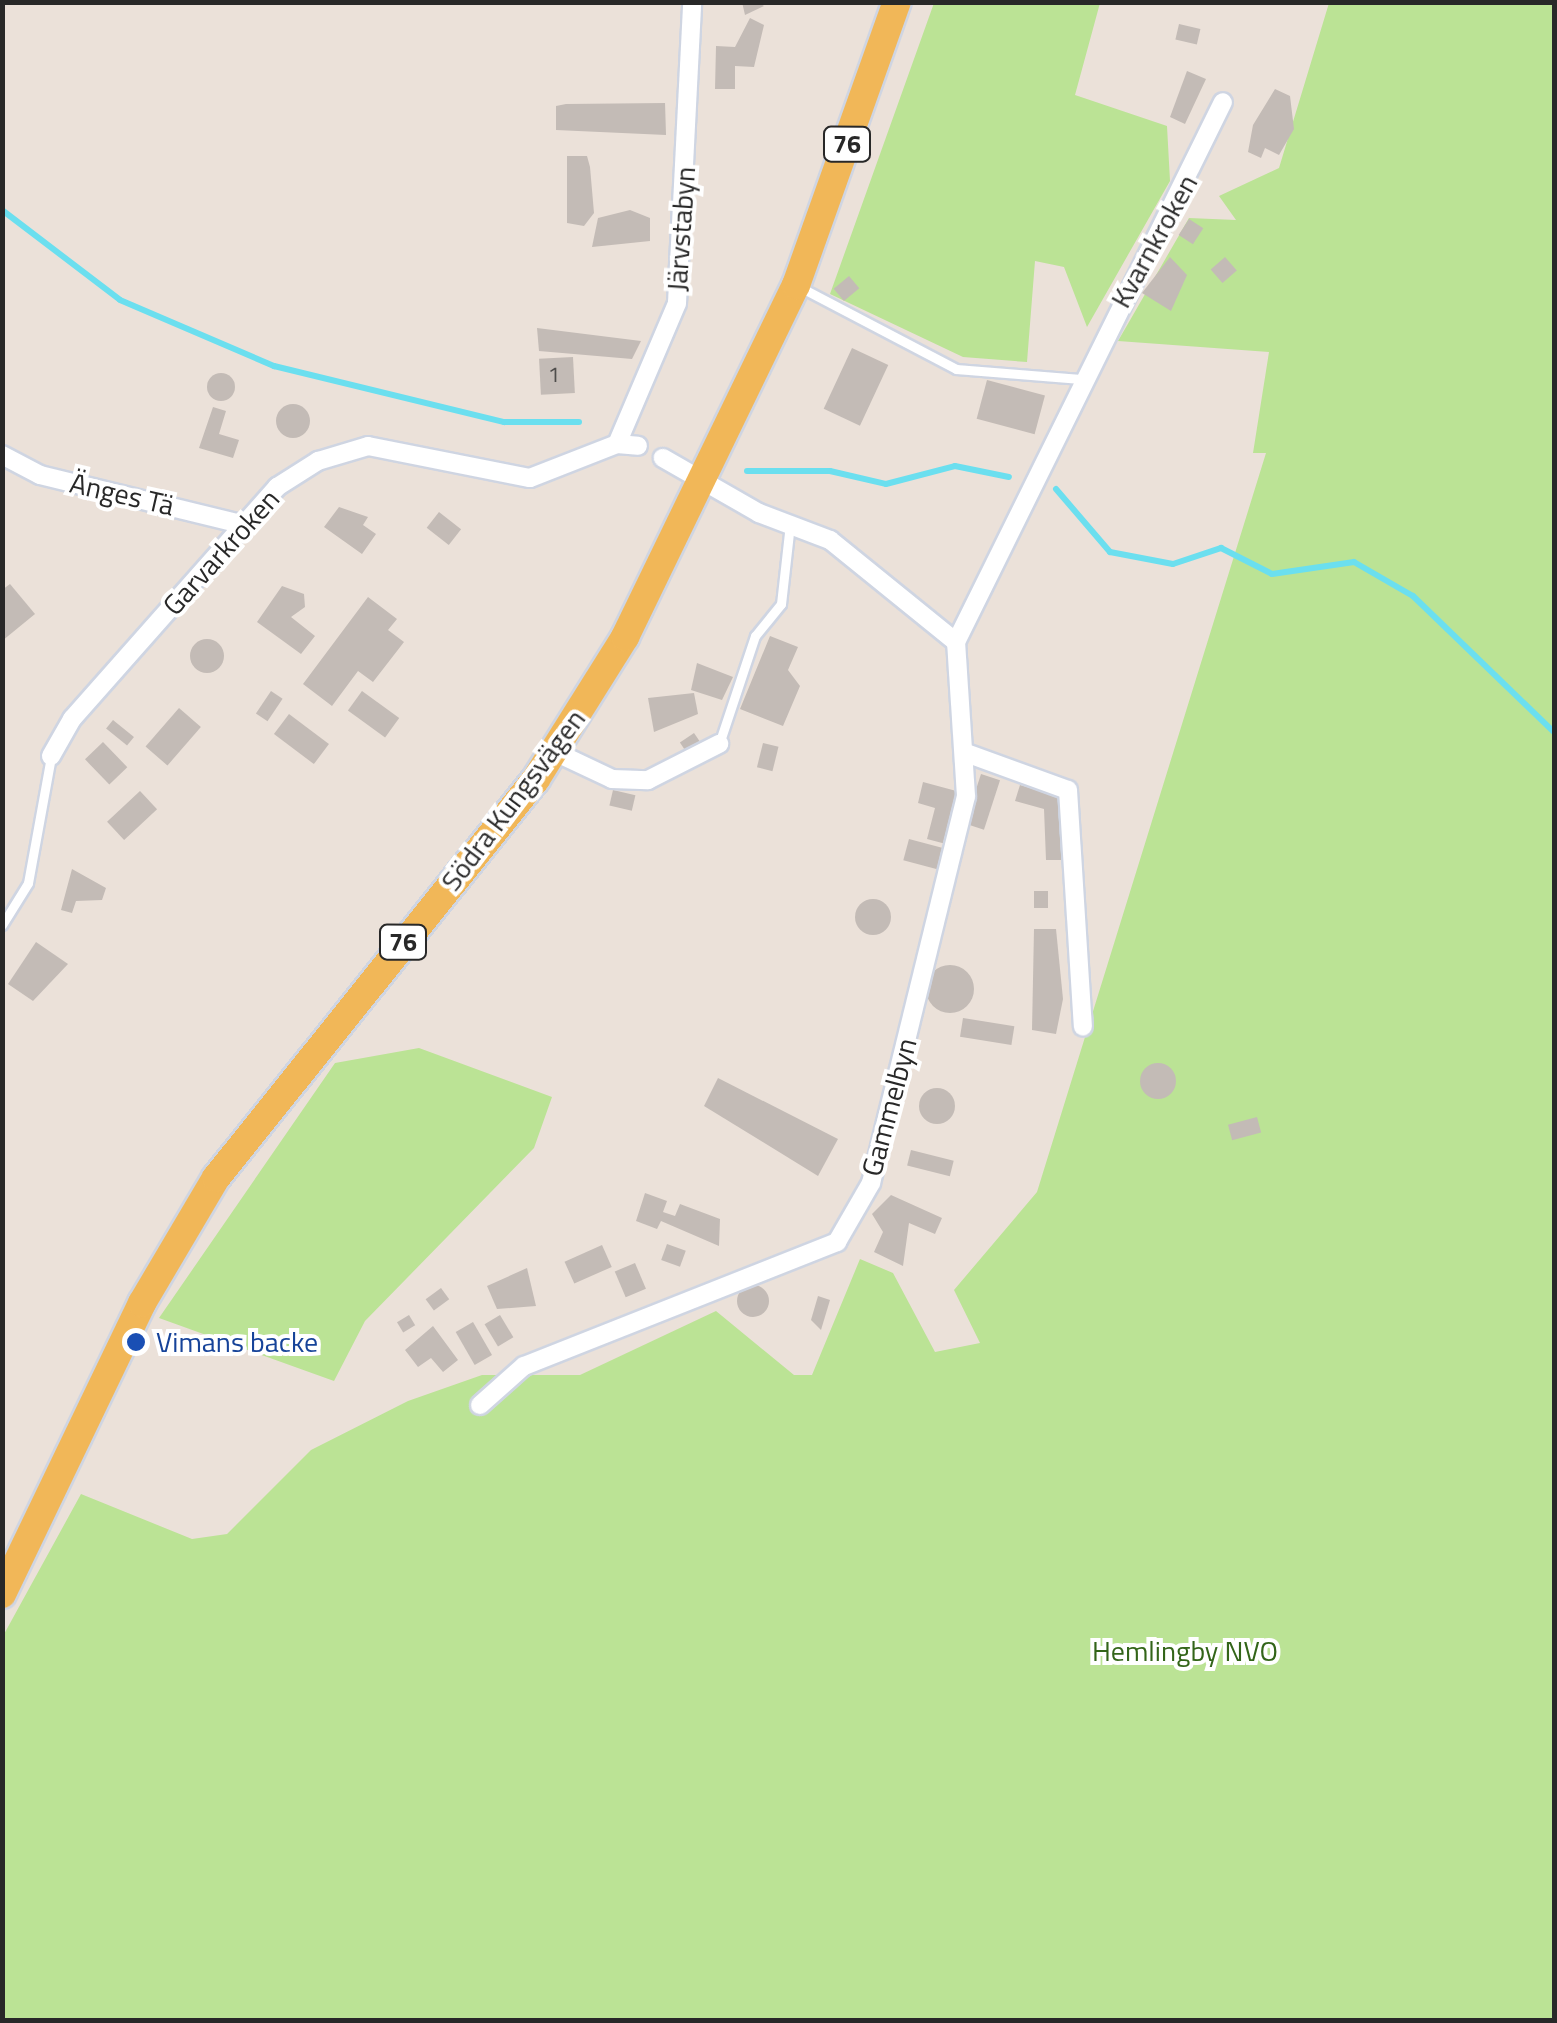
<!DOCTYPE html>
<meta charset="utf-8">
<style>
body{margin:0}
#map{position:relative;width:1557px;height:2023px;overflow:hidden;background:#ebe1d9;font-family:"Titillium Web",sans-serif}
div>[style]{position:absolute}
.green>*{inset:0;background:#bbe395}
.stream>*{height:6px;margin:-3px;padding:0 3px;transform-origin:3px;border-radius:3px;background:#6bdfef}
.building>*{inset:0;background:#c3bbb6;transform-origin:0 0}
.round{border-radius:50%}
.roads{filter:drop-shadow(2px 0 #cfd5e2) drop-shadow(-2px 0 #cfd5e2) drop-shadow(0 2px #cfd5e2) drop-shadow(0 -2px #cfd5e2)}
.lane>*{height:9px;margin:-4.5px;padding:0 4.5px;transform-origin:4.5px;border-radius:4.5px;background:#fff}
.street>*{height:18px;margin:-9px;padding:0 9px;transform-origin:9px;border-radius:9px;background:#fff}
.primary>*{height:28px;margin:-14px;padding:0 14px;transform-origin:14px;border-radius:14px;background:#f1b758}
.dots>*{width:28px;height:28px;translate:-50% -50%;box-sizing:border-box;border:5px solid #fff;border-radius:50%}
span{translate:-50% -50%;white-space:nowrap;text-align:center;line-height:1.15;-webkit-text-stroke:8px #fff;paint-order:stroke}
.number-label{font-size:22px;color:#4f4d4c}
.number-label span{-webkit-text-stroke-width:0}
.shield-label span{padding:2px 8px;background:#fff;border:2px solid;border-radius:8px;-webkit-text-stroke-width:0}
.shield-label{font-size:25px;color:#282828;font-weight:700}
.street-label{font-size:28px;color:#282828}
.transit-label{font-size:28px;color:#164399}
.left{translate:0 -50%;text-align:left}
.park-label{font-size:28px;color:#336519}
.frame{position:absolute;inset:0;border:5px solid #282828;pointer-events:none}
</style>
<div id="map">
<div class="green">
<div style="clip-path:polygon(934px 3px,1100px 3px,1075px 95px,1167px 126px,1170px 181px,1087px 327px,1064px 267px,1035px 261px,1027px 362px,963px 357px,830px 294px)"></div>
<div style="clip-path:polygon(1329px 3px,1554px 3px,1554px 2020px,3px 2020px,3px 1636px,81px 1494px,192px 1539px,227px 1534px,311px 1450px,408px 1401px,482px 1375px,580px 1375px,716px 1311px,794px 1375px,812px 1375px,860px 1259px,893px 1273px,935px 1352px,980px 1343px,954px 1290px,1037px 1192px,1266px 453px,1253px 453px,1269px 352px,1118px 341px,1189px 218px,1236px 220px,1219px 196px,1279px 168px)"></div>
<div style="clip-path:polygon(419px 1048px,552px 1097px,534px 1148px,365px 1321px,334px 1381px,159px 1318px,335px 1063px)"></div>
</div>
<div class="stream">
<div style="left:2px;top:210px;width:148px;rotate:37.3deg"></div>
<div style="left:120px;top:300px;width:168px;rotate:23.2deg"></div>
<div style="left:274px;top:366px;width:237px;rotate:13.7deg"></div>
<div style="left:504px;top:422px;width:75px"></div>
<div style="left:747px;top:471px;width:83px"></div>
<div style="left:830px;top:471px;width:57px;rotate:13.1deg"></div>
<div style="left:886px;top:484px;width:71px;rotate:-14.6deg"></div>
<div style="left:955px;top:466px;width:55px;rotate:11.5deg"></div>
<div style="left:1056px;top:489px;width:83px;rotate:49.4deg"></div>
<div style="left:1110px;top:552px;width:64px;rotate:10.8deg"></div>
<div style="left:1173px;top:564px;width:51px;rotate:-18.4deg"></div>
<div style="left:1221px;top:548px;width:57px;rotate:27deg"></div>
<div style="left:1272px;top:574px;width:83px;rotate:-8.3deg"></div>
<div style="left:1354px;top:562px;width:68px;rotate:30deg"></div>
<div style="left:1413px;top:596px;width:196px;rotate:44deg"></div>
</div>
<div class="building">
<div style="clip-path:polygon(742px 2px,758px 2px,764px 6px,745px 15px)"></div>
<div style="clip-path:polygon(750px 18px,764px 25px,754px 67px,735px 66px,735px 89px,715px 89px,716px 46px,735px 47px)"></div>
<div style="left:1179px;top:24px;width:22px;height:16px;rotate:13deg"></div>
<div style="clip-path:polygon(1187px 71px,1206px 79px,1185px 124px,1170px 117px)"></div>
<div style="clip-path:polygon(1275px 89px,1290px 96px,1294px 129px,1279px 155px,1265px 148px,1261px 158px,1248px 152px,1253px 125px)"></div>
<div style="clip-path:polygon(665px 103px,666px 135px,556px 130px,556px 106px,566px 104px)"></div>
<div style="clip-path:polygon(567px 156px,587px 156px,590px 167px,594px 213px,584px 226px,567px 223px)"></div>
<div style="clip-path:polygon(630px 210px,650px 218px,650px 241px,592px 247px,598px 218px)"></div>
<div style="left:1189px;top:219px;width:17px;height:19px;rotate:33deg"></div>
<div style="clip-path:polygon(1170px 257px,1187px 275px,1171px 311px,1142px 293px)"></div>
<div style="left:1225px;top:257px;width:18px;height:19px;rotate:49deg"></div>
<div style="left:849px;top:276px;width:16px;height:20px;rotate:50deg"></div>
<div style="clip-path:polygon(537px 328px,641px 341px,632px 359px,539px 351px)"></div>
<div style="left:852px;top:348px;width:40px;height:67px;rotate:25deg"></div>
<div style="left:573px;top:357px;width:36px;height:34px;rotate:87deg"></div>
<div class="round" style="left:207px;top:373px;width:28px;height:28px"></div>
<div style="left:987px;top:380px;width:60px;height:40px;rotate:15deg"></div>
<div class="round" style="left:276px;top:404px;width:34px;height:34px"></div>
<div style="clip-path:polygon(213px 407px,226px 411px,219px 434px,239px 440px,233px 458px,199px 448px)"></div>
<div style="clip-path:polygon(339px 507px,368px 517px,363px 525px,376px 534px,362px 554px,324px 527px)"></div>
<div style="left:439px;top:512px;width:28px;height:20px;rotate:38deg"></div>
<div style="clip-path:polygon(10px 584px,35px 614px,2px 641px,2px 590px)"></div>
<div style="clip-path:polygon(282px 586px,304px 594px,305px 607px,291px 617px,315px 636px,301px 654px,257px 622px)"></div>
<div style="clip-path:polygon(368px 597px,397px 619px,388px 630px,404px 642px,373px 682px,358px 671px,332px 706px,303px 684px)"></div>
<div style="clip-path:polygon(770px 636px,798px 647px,788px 670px,800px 686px,783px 726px,740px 709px)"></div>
<div class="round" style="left:190px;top:639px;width:34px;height:34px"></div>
<div style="clip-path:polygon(697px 663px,733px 677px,722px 700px,691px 690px)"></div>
<div style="left:271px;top:691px;width:14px;height:27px;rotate:34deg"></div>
<div style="left:362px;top:691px;width:46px;height:24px;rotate:36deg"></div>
<div style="clip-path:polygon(694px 693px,698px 714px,654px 732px,648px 698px)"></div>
<div style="left:179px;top:708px;width:29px;height:51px;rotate:41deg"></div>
<div style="left:289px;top:714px;width:50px;height:25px;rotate:37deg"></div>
<div style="left:113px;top:720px;width:27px;height:11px;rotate:39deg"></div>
<div style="left:694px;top:733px;width:11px;height:17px;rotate:56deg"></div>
<div style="left:103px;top:742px;width:35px;height:25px;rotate:46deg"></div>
<div style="left:763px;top:743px;width:16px;height:25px;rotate:14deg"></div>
<div style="left:981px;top:774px;width:20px;height:52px;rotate:18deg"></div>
<div style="clip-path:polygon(923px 782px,960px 792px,946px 844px,927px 839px,935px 808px,918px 803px)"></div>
<div style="clip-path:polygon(1020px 785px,1061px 797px,1062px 860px,1046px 860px,1044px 809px,1015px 801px)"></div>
<div style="left:613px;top:790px;width:23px;height:16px;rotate:13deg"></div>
<div style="left:140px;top:791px;width:25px;height:45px;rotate:47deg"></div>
<div style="left:909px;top:839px;width:38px;height:22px;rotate:15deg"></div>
<div style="clip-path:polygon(72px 869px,106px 888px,102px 900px,76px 901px,72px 913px,61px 910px)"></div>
<div style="left:1034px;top:891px;width:14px;height:17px"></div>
<div class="round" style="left:855px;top:899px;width:36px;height:36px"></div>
<div style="clip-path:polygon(1034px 929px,1056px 929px,1063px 999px,1056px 1034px,1032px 1030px)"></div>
<div style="clip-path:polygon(36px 942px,68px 964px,33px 1001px,8px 984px)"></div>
<div class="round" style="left:926px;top:965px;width:48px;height:48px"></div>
<div style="left:963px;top:1018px;width:52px;height:19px;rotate:9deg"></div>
<div class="round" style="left:1140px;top:1063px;width:36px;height:36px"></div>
<div style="clip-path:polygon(718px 1078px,838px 1139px,818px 1176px,704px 1106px)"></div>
<div class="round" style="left:919px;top:1088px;width:36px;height:36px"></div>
<div style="left:1257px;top:1117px;width:16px;height:30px;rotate:75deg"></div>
<div style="left:911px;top:1150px;width:44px;height:16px;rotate:14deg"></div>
<div style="clip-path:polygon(645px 1193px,667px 1201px,663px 1212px,675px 1216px,680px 1204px,720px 1219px,719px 1246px,661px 1221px,657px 1229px,636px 1221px)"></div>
<div style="clip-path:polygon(891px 1195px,942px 1218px,935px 1234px,909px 1223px,903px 1266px,874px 1252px,883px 1232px,872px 1214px)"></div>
<div style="left:667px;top:1244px;width:20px;height:17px;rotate:20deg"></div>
<div style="left:602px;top:1245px;width:24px;height:41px;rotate:66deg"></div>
<div style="left:635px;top:1263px;width:28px;height:22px;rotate:67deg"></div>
<div style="clip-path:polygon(527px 1268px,536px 1306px,497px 1309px,487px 1286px)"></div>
<div class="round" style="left:737px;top:1285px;width:32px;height:32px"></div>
<div style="left:441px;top:1288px;width:14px;height:19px;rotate:54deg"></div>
<div style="clip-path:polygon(818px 1296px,830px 1300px,821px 1330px,811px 1320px)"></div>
<div style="left:409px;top:1315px;width:12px;height:14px;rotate:59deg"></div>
<div style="left:500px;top:1315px;width:26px;height:18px;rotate:59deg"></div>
<div style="left:473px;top:1322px;width:38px;height:20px;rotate:60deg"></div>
<div style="clip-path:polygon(433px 1326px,458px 1360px,443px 1372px,431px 1358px,418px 1367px,405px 1350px)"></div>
</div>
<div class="roads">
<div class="lane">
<div style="left:798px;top:286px;width:178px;rotate:27.7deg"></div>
<div style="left:956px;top:369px;width:125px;rotate:4.6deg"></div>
<div style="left:719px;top:744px;width:114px;rotate:-71.6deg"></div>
<div style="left:755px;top:636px;width:41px;rotate:-50.9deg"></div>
<div style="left:781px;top:604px;width:81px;rotate:-83.6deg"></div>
<div style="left:2px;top:925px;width:49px;rotate:-58.2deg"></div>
<div style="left:28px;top:883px;width:129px;rotate:-79.7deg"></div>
</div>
<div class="street">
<div style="left:617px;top:444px;width:153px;rotate:-66.9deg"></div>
<div style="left:677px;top:303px;width:301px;rotate:-87.1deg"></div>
<div style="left:617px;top:444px;width:21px;rotate:5deg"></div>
<div style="left:2px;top:455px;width:43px;rotate:27.8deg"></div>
<div style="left:40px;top:475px;width:211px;rotate:13.7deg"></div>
<div style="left:956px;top:642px;width:602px;rotate:-63.69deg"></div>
<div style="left:555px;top:752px;width:63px;rotate:25.3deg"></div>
<div style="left:612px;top:779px;width:36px;rotate:2deg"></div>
<div style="left:648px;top:780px;width:80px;rotate:-26.9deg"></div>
<div style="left:969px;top:754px;width:105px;rotate:20deg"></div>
<div style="left:1068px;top:790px;width:237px;rotate:86.4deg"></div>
<div style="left:51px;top:756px;width:43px;rotate:-60.4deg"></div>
<div style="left:72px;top:719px;width:310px;rotate:-48.5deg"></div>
<div style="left:277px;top:487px;width:49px;rotate:-32.4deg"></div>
<div style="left:318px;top:461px;width:52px;rotate:-16.7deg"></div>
<div style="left:368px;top:446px;width:165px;rotate:11.2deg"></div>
<div style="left:530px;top:478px;width:93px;rotate:-21.3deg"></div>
<div style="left:480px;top:1405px;width:59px;rotate:-41.6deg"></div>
<div style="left:524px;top:1366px;width:337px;rotate:-21.6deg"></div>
<div style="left:837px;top:1242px;width:68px;rotate:-60deg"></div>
<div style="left:871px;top:1183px;width:398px;rotate:-76.2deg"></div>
<div style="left:966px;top:796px;width:154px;rotate:-93.7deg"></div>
<div style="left:956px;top:642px;width:162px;rotate:-141deg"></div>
<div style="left:830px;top:540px;width:76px;rotate:-159.2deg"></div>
<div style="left:759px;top:513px;width:111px;rotate:-150.2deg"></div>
</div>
<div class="primary">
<div style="left:2px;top:1594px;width:323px;rotate:-64.3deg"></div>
<div style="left:142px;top:1303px;width:145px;rotate:-59.4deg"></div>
<div style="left:216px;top:1178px;width:511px;rotate:-51.27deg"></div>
<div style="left:536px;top:779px;width:168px;rotate:-57.9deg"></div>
<div style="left:625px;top:637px;width:391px;rotate:-64.1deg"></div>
<div style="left:796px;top:285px;width:300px;rotate:-70.4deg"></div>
</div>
</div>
<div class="dots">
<div style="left:136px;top:1342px;background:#1a4fb4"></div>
</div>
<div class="number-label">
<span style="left:554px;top:375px">1</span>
</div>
<div class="shield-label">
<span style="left:847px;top:144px">76</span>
<span style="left:403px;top:942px">76</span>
</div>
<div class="street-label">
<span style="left:681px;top:229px;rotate:-86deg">Järvstabyn</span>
<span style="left:1154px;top:241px;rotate:-61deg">Kvarnkroken</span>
<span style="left:122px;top:494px;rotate:13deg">Änges Tä</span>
<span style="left:221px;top:552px;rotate:-48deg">Garvarkroken</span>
<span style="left:513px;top:800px;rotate:-53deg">Södra Kungsvägen</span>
<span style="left:889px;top:1107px;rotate:-75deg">Gammelbyn</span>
</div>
<div class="transit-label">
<span class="left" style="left:156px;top:1342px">Vimans backe</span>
</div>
<div class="park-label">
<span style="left:1185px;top:1651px">Hemlingby NVO</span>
</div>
<div class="frame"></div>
</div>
